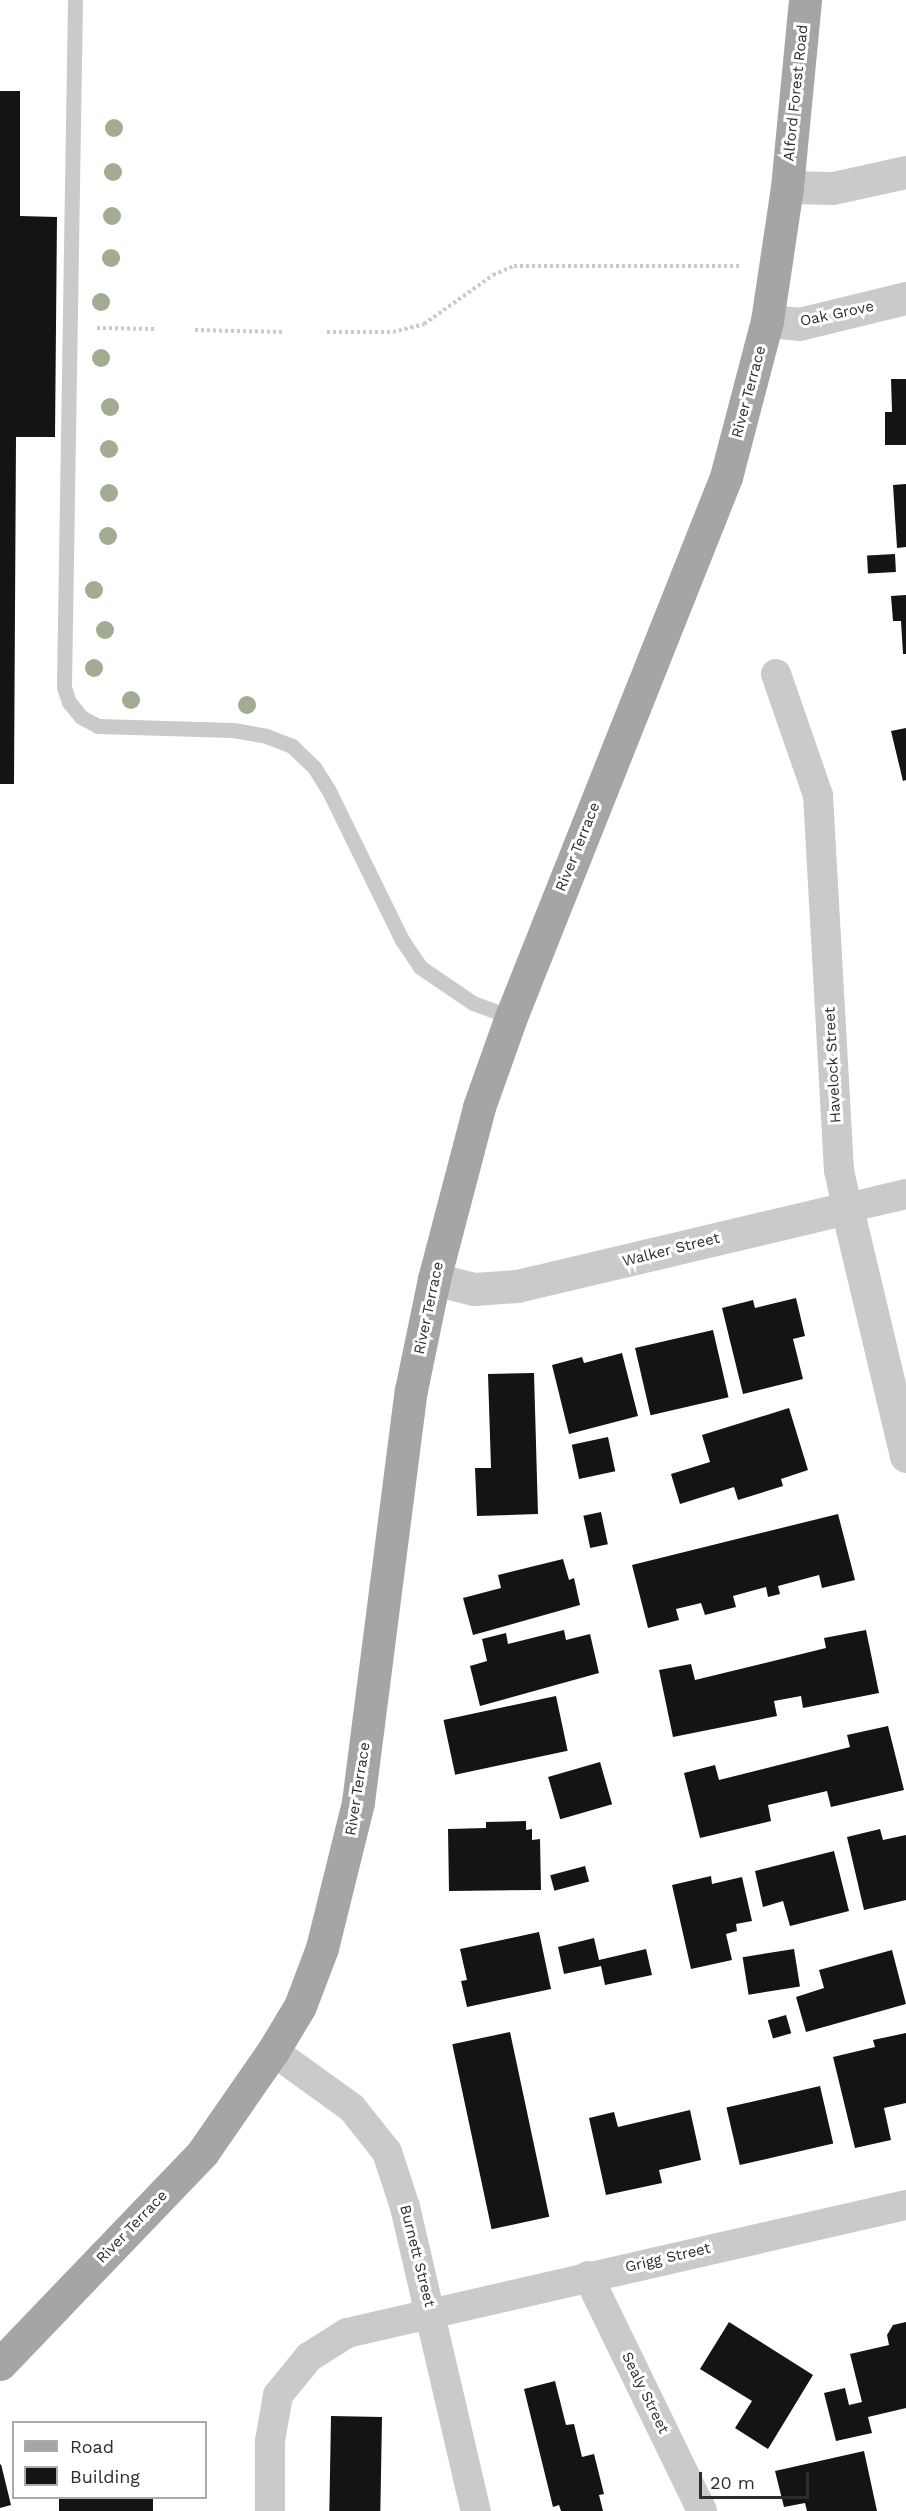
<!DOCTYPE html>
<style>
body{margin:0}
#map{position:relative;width:906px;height:2511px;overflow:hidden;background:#fff;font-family:"Work Sans",sans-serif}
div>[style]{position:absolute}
.building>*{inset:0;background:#141414;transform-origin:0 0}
.path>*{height:4px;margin-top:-2px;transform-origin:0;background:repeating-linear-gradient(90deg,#cacaca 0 3px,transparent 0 6px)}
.service>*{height:15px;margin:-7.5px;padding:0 7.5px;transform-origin:7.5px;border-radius:7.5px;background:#cacaca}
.minor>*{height:30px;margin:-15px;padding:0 15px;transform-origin:15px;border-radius:15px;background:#cacaca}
.tertiary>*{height:33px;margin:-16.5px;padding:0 16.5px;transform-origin:16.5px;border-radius:16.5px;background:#cacaca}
.primary>*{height:33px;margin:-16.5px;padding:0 16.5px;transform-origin:16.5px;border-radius:16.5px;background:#a5a5a5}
.trees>*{width:18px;height:18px;margin:-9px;border-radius:50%;background:#a1ac93}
span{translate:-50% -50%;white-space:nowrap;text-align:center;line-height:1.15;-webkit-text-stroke:6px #fff;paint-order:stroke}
.street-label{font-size:15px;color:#2d2d2d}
.legend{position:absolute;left:12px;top:2421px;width:195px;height:78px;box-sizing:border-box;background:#fff;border:2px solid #ababab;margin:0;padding:8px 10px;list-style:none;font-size:18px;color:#2d2d2d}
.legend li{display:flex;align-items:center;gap:12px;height:30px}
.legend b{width:30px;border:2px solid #ababab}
.scale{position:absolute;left:699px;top:2472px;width:110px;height:27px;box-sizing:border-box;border:3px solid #2d2d2d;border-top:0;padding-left:8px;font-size:18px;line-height:21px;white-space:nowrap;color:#2d2d2d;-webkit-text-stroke:4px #fff;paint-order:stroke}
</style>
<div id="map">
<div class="building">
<div style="clip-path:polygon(0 91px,20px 91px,20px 216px,57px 217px,55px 437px,16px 437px,14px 784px,0 784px)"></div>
<div style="clip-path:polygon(891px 379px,906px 379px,906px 445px,885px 445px,885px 412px,892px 412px)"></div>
<div style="clip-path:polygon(906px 484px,906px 547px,897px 548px,893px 485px)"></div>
<div style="left:895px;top:554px;width:18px;height:28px;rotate:87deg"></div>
<div style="clip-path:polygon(906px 595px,906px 654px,903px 654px,901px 621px,893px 621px,891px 596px)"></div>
<div style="clip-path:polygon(906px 728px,906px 780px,903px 781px,891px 731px)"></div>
<div style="clip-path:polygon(796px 1298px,805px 1336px,793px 1339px,803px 1379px,743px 1394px,722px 1308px,753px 1300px,755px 1308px)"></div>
<div style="left:713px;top:1330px;width:69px;height:80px;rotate:77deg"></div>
<div style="clip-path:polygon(622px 1353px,638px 1416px,569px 1434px,552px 1365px,582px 1357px,584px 1363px)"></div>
<div style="clip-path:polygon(534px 1373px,538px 1514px,477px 1516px,475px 1468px,491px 1468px,488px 1374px)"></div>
<div style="clip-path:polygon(789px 1408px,808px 1470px,781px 1479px,783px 1486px,738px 1500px,734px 1487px,680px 1504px,671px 1474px,710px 1462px,702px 1435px)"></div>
<div style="left:608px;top:1437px;width:35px;height:37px;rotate:78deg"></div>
<div style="left:601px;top:1512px;width:33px;height:18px;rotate:78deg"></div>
<div style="clip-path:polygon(838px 1514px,855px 1580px,822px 1588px,819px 1575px,778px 1586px,780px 1594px,768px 1597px,766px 1587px,733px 1596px,736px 1607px,705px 1615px,701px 1603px,676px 1609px,679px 1620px,648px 1628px,632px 1565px)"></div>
<div style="clip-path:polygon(563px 1559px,569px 1580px,574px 1578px,580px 1605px,473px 1635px,463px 1598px,501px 1588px,498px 1575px)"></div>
<div style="clip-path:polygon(564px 1630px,566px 1640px,590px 1634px,599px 1673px,480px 1706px,470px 1666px,487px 1661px,482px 1639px,506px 1633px,508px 1644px)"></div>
<div style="clip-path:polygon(866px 1630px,879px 1693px,803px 1708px,801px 1696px,774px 1701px,777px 1716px,673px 1737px,659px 1670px,691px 1664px,695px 1680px,826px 1648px,824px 1638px)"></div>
<div style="left:556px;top:1696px;width:56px;height:115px;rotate:78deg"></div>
<div style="clip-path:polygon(888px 1726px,904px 1790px,831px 1807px,827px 1791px,768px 1805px,771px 1821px,700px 1838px,684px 1773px,715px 1765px,719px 1780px,850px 1747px,847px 1735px)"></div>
<div style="left:600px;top:1762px;width:44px;height:54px;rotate:74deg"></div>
<div style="clip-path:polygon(526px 1821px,526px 1830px,532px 1829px,532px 1840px,540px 1839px,541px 1890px,449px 1891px,448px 1829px,486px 1828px,486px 1822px)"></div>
<div style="clip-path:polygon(880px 1829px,883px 1840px,906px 1835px,906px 1900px,864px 1910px,847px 1837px)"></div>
<div style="clip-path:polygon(834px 1851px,849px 1911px,790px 1926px,783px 1901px,763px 1907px,755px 1871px)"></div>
<div style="left:585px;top:1866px;width:16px;height:36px;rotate:75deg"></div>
<div style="clip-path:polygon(711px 1876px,712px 1884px,742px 1877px,752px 1921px,736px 1924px,737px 1931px,726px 1934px,732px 1960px,691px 1969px,672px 1885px)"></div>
<div style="clip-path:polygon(539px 1932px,551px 1989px,467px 2007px,461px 1981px,467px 1980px,460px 1949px)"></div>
<div style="clip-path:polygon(594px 1938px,599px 1960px,646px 1949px,652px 1975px,605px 1985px,601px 1966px,564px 1974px,558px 1947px)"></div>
<div style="left:794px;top:1949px;width:38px;height:52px;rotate:81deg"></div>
<div style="clip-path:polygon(892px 1950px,906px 2004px,806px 2032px,796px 1997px,824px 1988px,819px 1970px)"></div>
<div style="left:786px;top:2015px;width:19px;height:19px;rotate:74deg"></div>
<div style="left:510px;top:2032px;width:189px;height:59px;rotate:78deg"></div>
<div style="clip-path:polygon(906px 2033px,906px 2103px,884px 2108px,891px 2140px,855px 2148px,833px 2057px,875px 2047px,873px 2040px)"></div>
<div style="left:820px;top:2086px;width:59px;height:96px;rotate:77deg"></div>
<div style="clip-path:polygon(690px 2110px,701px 2160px,659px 2170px,662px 2183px,606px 2195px,589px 2118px,614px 2112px,618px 2127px)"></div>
<div style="clip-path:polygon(729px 2322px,813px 2375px,768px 2449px,735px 2428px,752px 2401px,700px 2369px)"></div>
<div style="clip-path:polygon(906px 2322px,906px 2408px,868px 2417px,872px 2433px,836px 2441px,824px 2393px,845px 2388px,849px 2405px,862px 2402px,850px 2354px,889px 2345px,887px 2335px,893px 2325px)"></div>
<div style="clip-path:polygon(555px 2381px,566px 2425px,574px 2424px,582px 2457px,594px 2454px,604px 2494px,599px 2495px,603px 2511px,561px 2511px,559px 2505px,553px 2507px,524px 2389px)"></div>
<div style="left:331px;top:2416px;width:51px;height:95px;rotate:1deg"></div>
<div style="clip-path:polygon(864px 2451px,877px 2511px,807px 2511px,805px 2503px,784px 2507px,775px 2471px)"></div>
<div style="clip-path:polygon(1px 2464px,11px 2505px,0 2508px,0 2465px)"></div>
<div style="left:59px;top:2498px;width:94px;height:13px"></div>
</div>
<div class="path">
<div style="left:97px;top:328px;width:59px;rotate:1deg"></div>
<div style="left:195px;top:330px;width:87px;rotate:1.3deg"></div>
<div style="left:327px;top:332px;width:66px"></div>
<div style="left:393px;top:332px;width:32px;rotate:-14deg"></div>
<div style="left:424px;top:324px;width:85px;rotate:-35.4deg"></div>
<div style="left:493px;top:275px;width:23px;rotate:-23deg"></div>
<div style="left:514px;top:266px;width:227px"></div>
</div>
<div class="service">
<div style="left:75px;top:0;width:687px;rotate:90.92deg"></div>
<div style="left:64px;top:687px;width:16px;rotate:72deg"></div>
<div style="left:69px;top:702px;width:19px;rotate:51deg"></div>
<div style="left:81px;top:717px;width:19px;rotate:28deg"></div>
<div style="left:98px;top:726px;width:135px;rotate:1.7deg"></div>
<div style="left:233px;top:730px;width:34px;rotate:10deg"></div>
<div style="left:266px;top:736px;width:28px;rotate:21deg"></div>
<div style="left:292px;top:746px;width:30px;rotate:44deg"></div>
<div style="left:314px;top:767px;width:26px;rotate:58deg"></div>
<div style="left:328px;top:789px;width:168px;rotate:63.9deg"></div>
<div style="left:402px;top:940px;width:32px;rotate:56deg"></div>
<div style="left:420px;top:967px;width:64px;rotate:34.2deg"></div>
<div style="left:473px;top:1003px;width:40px;rotate:20.2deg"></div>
</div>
<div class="minor">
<div style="left:776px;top:674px;width:128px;rotate:70.9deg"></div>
<div style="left:818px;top:795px;width:376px;rotate:86.8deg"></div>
<div style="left:839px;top:1170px;width:39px;rotate:78deg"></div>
<div style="left:847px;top:1208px;width:61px;rotate:-13.3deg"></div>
<div style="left:273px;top:2051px;width:97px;rotate:35.8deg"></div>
<div style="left:352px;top:2108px;width:56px;rotate:51.5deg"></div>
<div style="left:387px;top:2152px;width:58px;rotate:71.9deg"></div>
<div style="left:405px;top:2207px;width:312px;rotate:76.9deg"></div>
<div style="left:588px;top:2276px;width:261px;rotate:64.1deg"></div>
<div style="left:270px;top:2511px;width:70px;rotate:-90deg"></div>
<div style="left:270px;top:2441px;width:47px;rotate:-80.1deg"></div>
<div style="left:278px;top:2395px;width:49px;rotate:-50.8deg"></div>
<div style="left:309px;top:2357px;width:45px;rotate:-32.3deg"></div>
<div style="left:347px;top:2333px;width:573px;rotate:-12.9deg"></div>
</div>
<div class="tertiary">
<div style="left:787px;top:187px;width:46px;rotate:1.2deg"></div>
<div style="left:833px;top:188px;width:75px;rotate:-12.4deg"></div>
<div style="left:767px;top:321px;width:32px;rotate:5deg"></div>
<div style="left:799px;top:324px;width:110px;rotate:-13.7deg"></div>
<div style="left:434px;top:1279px;width:41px;rotate:14deg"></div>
<div style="left:474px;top:1289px;width:43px;rotate:-4deg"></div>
<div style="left:517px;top:1286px;width:339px;rotate:-13.3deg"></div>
<div style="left:847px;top:1208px;width:255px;rotate:76.6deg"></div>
</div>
<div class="primary">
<div style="left:0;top:2364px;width:294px;rotate:-46.2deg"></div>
<div style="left:203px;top:2152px;width:123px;rotate:-55.3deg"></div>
<div style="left:273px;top:2051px;width:52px;rotate:-59deg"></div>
<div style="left:300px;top:2006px;width:62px;rotate:-69.2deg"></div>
<div style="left:322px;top:1948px;width:150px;rotate:-76.1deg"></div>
<div style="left:358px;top:1802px;width:415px;rotate:-82.7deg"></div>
<div style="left:411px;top:1390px;width:113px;rotate:-78.3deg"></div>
<div style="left:434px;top:1279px;width:178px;rotate:-75.3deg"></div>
<div style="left:479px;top:1107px;width:96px;rotate:-70.4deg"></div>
<div style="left:511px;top:1017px;width:581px;rotate:-68.29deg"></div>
<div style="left:726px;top:477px;width:161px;rotate:-75.3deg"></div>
<div style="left:767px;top:321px;width:135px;rotate:-81.5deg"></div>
<div style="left:787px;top:187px;width:188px;rotate:-84.5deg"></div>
</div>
<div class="trees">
<div style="left:114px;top:128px"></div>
<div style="left:113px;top:172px"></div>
<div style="left:112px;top:216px"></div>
<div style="left:111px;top:258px"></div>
<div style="left:101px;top:302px"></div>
<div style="left:101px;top:358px"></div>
<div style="left:110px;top:407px"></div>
<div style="left:109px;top:449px"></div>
<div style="left:109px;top:493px"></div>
<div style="left:108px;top:536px"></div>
<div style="left:94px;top:590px"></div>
<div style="left:105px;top:630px"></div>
<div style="left:94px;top:668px"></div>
<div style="left:131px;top:700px"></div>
<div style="left:247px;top:705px"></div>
</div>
<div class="street-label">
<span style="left:796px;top:93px;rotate:-84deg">Alford Forest Road</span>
<span style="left:837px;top:314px;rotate:-12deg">Oak Grove</span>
<span style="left:749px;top:392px;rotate:-75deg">River Terrace</span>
<span style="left:578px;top:847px;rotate:-68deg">River Terrace</span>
<span style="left:833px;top:1065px;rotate:-93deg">Havelock Street</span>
<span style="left:671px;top:1250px;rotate:-14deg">Walker Street</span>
<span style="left:429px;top:1308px;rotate:-78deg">River Terrace</span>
<span style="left:358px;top:1789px;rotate:-81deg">River Terrace</span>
<span style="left:132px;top:2227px;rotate:-46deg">River Terrace</span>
<span style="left:417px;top:2256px;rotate:76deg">Burnett Street</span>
<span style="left:668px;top:2258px;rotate:-13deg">Grigg Street</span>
<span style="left:645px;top:2393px;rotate:64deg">Sealy Street</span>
</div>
<ul class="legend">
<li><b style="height:8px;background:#a5a5a5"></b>Road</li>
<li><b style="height:16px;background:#141414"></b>Building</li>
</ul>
<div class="scale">20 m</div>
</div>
